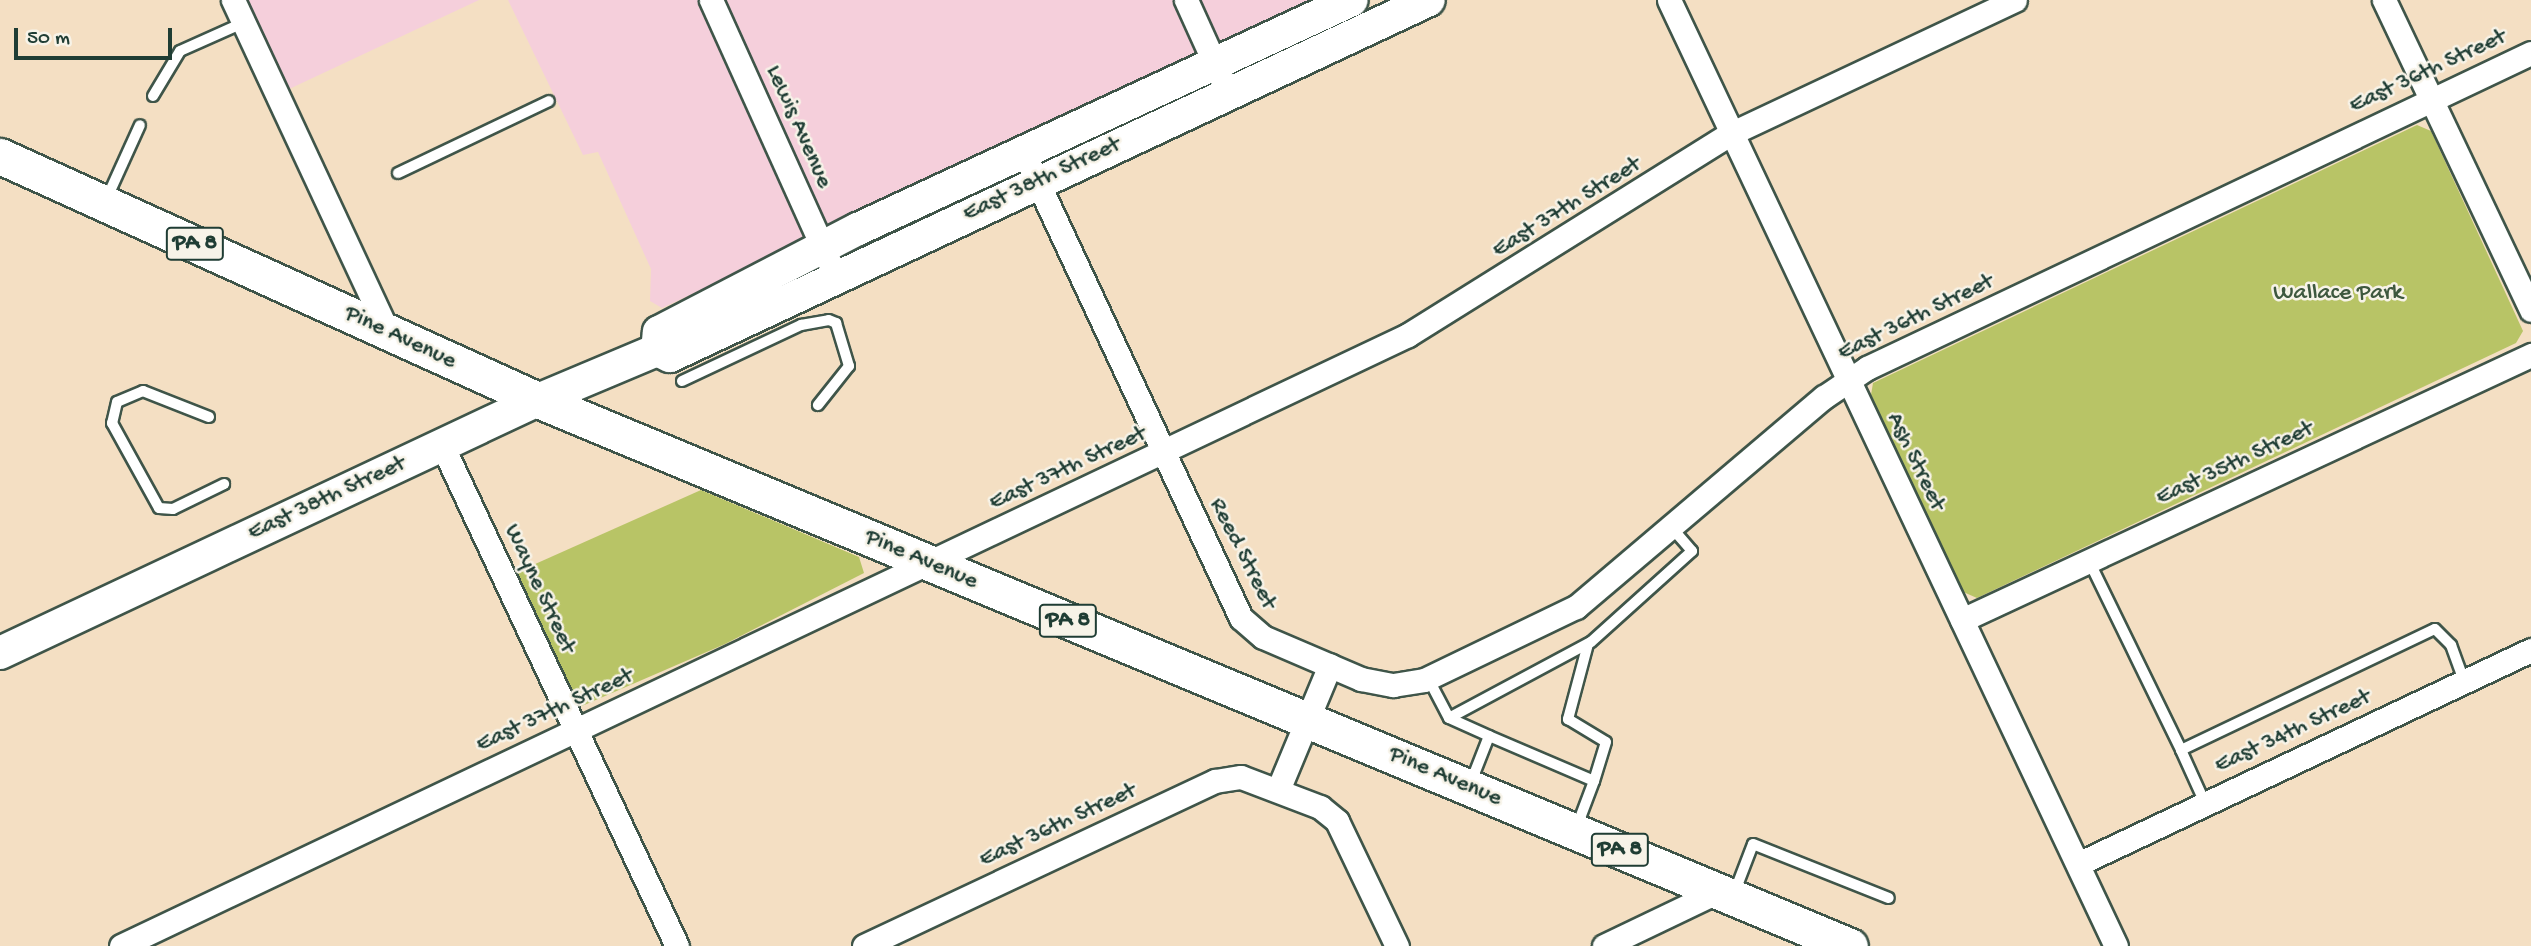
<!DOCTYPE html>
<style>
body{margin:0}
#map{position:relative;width:2531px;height:946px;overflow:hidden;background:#f4dfc3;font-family:"Gochi Hand",sans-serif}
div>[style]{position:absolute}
.built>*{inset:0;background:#f5cfdb}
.green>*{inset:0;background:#b8c466}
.roads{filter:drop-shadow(2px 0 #3f5549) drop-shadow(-2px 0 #3f5549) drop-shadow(0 2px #3f5549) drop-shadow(0 -2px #3f5549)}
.lane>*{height:10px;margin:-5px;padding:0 5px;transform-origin:5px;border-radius:5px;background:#fff}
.street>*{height:23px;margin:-11.5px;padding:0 11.5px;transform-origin:11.5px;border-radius:11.5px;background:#fff}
.secondary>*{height:32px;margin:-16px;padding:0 16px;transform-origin:16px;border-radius:16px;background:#fff}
.primary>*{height:35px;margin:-17.5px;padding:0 17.5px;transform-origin:17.5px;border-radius:17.5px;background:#fff}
span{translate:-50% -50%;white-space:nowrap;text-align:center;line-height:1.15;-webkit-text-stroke:5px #f7f3e8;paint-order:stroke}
.shield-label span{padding:2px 5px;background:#f7f3e8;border:2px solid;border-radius:5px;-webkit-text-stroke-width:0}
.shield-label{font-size:23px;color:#1f3d34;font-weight:700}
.street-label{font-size:24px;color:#1f3d34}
.park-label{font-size:24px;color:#3e583e}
.scale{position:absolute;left:14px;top:28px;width:158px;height:32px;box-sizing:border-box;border:4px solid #1f3d34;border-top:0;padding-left:9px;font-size:21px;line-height:24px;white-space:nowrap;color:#1f3d34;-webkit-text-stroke:5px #f7f3e8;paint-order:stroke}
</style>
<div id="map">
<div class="built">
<div style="clip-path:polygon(244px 0,479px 0,287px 90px)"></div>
<div style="clip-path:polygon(508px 0,1325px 0,662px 308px,650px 301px,651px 269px,598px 152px,583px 155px)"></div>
</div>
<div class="green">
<div style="clip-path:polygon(2417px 125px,2431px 131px,2523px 331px,2516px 343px,1977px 598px,1961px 591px,1871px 395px,1873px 383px)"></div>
<div style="clip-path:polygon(701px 490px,859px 557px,864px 573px,725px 644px,582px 706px,571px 697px,515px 573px)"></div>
</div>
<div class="roads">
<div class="lane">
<div style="left:153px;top:96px;width:52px;rotate:-59deg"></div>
<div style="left:180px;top:51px;width:69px;rotate:-24deg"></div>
<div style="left:398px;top:173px;width:167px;rotate:-25.5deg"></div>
<div style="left:106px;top:200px;width:82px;rotate:-65.6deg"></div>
<div style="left:682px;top:381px;width:132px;rotate:-25.2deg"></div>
<div style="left:801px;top:325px;width:28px;rotate:-10deg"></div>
<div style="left:829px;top:320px;width:8px;rotate:23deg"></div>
<div style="left:836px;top:323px;width:45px;rotate:73.2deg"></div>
<div style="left:849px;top:366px;width:50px;rotate:128.5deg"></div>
<div style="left:209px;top:417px;width:71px;rotate:-158.5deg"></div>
<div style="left:143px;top:391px;width:28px;rotate:157deg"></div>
<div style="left:117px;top:402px;width:22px;rotate:103deg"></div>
<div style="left:112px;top:423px;width:97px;rotate:61.1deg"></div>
<div style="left:159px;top:508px;width:14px;rotate:4deg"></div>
<div style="left:173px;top:509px;width:57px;rotate:-26.1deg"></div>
<div style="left:2089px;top:561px;width:210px;rotate:64deg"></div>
<div style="left:1588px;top:644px;width:78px;rotate:104.9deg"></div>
<div style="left:1568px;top:719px;width:44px;rotate:31.2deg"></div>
<div style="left:1606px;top:742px;width:41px;rotate:107.1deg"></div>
<div style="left:1428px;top:678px;width:45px;rotate:62.3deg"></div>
<div style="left:1449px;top:718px;width:44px;rotate:24.2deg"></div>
<div style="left:1449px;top:718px;width:161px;rotate:-28.2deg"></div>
<div style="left:1591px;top:642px;width:136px;rotate:-42deg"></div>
<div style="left:1692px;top:551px;width:28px;rotate:-131deg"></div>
<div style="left:1471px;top:782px;width:49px;rotate:-68.6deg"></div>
<div style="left:1489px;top:736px;width:114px;rotate:23.2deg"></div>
<div style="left:1594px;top:781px;width:48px;rotate:110.7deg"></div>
<div style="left:2205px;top:803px;width:58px;rotate:-114.4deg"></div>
<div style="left:2181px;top:750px;width:281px;rotate:-25.5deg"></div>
<div style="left:2435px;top:629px;width:23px;rotate:45deg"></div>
<div style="left:2451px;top:645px;width:38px;rotate:70deg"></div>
<div style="left:1735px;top:891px;width:50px;rotate:-69deg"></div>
<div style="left:1753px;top:844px;width:146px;rotate:21.7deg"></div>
</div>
<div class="street">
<div style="left:233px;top:0;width:367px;rotate:65deg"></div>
<div style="left:711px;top:0;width:304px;rotate:65.7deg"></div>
<div style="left:1186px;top:0;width:85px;rotate:65.6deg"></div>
<div style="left:1669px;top:0;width:1046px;rotate:64.71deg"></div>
<div style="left:2384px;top:0;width:343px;rotate:64.6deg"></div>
<div style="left:1024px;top:153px;width:513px;rotate:64.98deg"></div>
<div style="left:1241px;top:618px;width:29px;rotate:41deg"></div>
<div style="left:1263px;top:637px;width:107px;rotate:23.2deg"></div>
<div style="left:1361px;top:679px;width:33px;rotate:11deg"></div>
<div style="left:1393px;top:685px;width:31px;rotate:-9deg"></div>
<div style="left:1424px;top:680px;width:169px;rotate:-25.7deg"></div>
<div style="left:1576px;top:607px;width:325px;rotate:-40.3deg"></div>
<div style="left:1824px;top:397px;width:52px;rotate:-34deg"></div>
<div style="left:1867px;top:368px;width:735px;rotate:-25.38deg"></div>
<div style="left:442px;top:445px;width:553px;rotate:64.87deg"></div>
<div style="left:1962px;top:620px;width:628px;rotate:-24.97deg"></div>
<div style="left:1278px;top:790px;width:135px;rotate:-67.4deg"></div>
<div style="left:2078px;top:864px;width:501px;rotate:-25.29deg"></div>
<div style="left:121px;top:946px;width:1425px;rotate:-25.4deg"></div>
<div style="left:1408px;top:335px;width:377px;rotate:-32deg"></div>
<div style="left:1728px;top:135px;width:317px;rotate:-25.2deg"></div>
<div style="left:864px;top:946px;width:388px;rotate:-25.2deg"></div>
<div style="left:1215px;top:781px;width:26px;rotate:-9deg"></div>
<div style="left:1241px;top:777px;width:85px;rotate:20.8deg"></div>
<div style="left:1320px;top:807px;width:22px;rotate:39deg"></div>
<div style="left:1337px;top:821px;width:139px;rotate:64.4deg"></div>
<div style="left:1604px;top:946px;width:127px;rotate:-25.6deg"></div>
</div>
<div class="secondary">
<div style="left:657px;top:350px;width:18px;rotate:-84deg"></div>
<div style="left:659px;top:332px;width:224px;rotate:-27.4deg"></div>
<div style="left:858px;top:229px;width:544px;rotate:-24.87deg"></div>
<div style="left:0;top:653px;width:595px;rotate:-25.19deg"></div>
<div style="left:538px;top:400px;width:129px;rotate:-22.8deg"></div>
<div style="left:657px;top:350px;width:14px;rotate:25deg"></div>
<div style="left:670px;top:356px;width:838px;rotate:-25.13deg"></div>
</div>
<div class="primary">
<div style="left:0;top:156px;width:591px;rotate:24.4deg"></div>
<div style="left:538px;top:400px;width:1421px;rotate:22.6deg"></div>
</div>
</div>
<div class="shield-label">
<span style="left:195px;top:244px">PA 8</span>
<span style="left:1068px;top:621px">PA 8</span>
<span style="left:1620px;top:850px">PA 8</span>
</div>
<div class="street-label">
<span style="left:2428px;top:72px;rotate:-25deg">East 36th Street</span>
<span style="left:798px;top:127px;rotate:66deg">Lewis Avenue</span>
<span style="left:1042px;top:180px;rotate:-25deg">East 38th Street</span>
<span style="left:1567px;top:208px;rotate:-32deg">East 37th Street</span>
<span style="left:1916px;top:318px;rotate:-26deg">East 36th Street</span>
<span style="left:400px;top:338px;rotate:25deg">Pine Avenue</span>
<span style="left:1915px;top:462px;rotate:64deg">Ash Street</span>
<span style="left:2235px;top:464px;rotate:-25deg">East 35th Street</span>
<span style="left:1068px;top:469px;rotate:-25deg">East 37th Street</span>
<span style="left:327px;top:499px;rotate:-25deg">East 38th Street</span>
<span style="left:1242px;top:554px;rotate:63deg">Reed Street</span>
<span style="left:921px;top:560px;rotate:23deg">Pine Avenue</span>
<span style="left:539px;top:589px;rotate:65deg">Wayne Street</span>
<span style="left:555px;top:711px;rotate:-25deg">East 37th Street</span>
<span style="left:2293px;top:732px;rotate:-25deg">East 34th Street</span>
<span style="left:1445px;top:777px;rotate:23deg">Pine Avenue</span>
<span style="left:1058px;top:826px;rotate:-25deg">East 36th Street</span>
</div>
<div class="park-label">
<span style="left:2338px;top:294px">Wallace Park</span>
</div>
<div class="scale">50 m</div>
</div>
